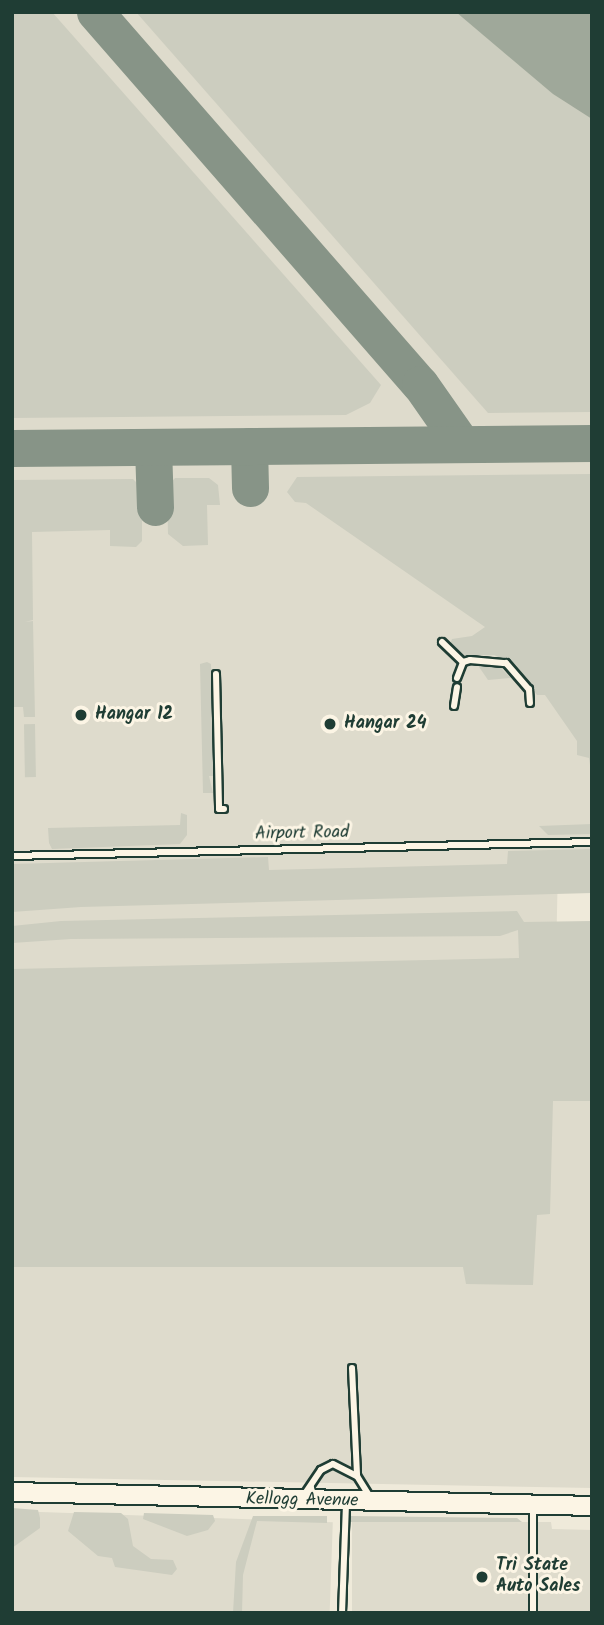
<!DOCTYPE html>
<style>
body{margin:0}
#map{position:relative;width:604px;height:1625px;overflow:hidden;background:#efeada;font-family:Kalam,sans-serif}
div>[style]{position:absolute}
.built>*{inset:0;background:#dedbcc;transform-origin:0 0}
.green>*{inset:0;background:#cccdbf;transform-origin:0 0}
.water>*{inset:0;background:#9fa89a}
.taxiway>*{height:37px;margin:-18.5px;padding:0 18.5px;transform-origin:18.5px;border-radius:18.5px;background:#879487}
.roads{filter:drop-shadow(2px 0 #1f3d34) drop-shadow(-2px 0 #1f3d34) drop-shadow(0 2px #1f3d34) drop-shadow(0 -2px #1f3d34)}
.service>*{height:6px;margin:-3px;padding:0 3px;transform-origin:3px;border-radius:3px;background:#fcf5e5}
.primary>*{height:18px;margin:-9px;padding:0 9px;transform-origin:9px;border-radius:9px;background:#fcf5e5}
.dots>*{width:19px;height:19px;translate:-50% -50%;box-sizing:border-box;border:4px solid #fcf5e5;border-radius:50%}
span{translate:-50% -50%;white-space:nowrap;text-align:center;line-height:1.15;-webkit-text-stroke:6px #fcf5e5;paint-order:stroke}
.poi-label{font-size:18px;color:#1f3d34;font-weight:700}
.left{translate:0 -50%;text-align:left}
.street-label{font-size:18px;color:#1f3d34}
.frame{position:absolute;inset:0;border:14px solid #1f3d34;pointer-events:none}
</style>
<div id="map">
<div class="built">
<div style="clip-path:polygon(12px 12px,592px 12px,592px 864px,558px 865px,553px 1100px,592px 1101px,592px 1488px,12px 1477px)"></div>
<div style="left:12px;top:1511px;width:321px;height:102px;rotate:2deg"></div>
<div style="clip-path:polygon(352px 1522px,551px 1522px,552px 1529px,592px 1530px,592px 1613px,352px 1613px)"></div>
</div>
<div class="green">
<div style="clip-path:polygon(12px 12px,52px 12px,381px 385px,370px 403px,346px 415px,12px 418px)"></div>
<div style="clip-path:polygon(136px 12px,592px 12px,592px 412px,488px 413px)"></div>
<div style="clip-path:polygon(592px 474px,592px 780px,589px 758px,577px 755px,577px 741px,545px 695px,537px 695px,516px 665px,494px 655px,465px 655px,450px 644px,452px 639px,472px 636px,485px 627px,306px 503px,295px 502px,287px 492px,297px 477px)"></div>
<div style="clip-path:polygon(175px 478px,209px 478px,218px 485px,220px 505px,207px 505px,208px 545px,183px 546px,168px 534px,167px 487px)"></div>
<div style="clip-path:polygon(133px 479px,142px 488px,142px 541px,136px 547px,110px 546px,110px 530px,32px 532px,33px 620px,25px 622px,33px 621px,35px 717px,24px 717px,23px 707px,13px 707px,12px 480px)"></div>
<div style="clip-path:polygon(207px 662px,211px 664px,214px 776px,209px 776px,213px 793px,203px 793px,200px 664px)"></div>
<div style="clip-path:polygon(477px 664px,499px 666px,511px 678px,488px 680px)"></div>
<div style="left:35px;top:724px;width:53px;height:11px;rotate:89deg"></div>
<div style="clip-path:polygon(181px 813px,187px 815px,187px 835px,180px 844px,52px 849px,49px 843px,48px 828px,180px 825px)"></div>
<div style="clip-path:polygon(592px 824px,592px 834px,548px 835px,539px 826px)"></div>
<div style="clip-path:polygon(592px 849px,592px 893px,81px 907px,12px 912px,12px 864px,268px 857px,269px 870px,507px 864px,508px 851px)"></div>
<div style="clip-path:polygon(517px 911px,524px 922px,592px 921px,592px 1101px,553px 1101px,550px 1214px,537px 1215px,533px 1285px,466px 1284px,463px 1267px,12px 1267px,12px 969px,519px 958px,518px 930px,500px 936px,71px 939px,12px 943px,12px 926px,61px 921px)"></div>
<div style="clip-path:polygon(12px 1508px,38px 1510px,40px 1518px,40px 1528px,12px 1548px)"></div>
<div style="clip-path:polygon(74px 1512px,121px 1513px,128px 1519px,133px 1546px,151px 1559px,173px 1560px,177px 1569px,172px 1575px,115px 1567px,112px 1558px,98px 1556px,68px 1531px)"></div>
<div style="clip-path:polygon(144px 1513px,213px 1515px,215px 1521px,208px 1530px,187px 1536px,143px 1519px)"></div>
<div style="clip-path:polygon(253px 1516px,327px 1516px,327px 1523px,257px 1521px,243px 1575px,242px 1613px,233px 1613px,236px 1562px)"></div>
<div style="clip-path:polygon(351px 1516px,517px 1518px,522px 1522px,349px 1522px)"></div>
</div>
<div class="water">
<div style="clip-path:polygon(456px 12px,592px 12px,592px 119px,553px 94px)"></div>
</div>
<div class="taxiway">
<div style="left:95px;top:12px;width:494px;rotate:48.9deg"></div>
<div style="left:420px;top:384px;width:73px;rotate:55deg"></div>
<div style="left:249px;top:446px;width:42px;rotate:88.6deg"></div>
<div style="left:153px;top:447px;width:60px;rotate:88.1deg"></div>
<div style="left:12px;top:448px;width:580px;rotate:-0.49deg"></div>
</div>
<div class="roads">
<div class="service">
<div style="left:442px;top:642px;width:29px;rotate:44deg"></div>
<div style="left:216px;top:674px;width:135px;rotate:88.7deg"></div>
<div style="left:219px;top:809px;width:5px"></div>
<div style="left:457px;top:678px;width:17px;rotate:-69deg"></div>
<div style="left:463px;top:662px;width:7px;rotate:-16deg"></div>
<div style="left:470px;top:660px;width:36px;rotate:5deg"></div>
<div style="left:506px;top:663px;width:35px;rotate:49deg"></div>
<div style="left:529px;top:689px;width:14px;rotate:86deg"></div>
<div style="left:454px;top:706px;width:19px;rotate:-81deg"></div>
<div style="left:12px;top:856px;width:580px;rotate:-1.38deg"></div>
<div style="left:352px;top:1368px;width:108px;rotate:87.3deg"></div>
<div style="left:304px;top:1495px;width:30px;rotate:-56deg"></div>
<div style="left:321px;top:1470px;width:13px;rotate:-27deg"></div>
<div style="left:333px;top:1464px;width:27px;rotate:27deg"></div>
<div style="left:357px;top:1476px;width:26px;rotate:58deg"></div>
<div style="left:533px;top:1507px;width:106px;rotate:90deg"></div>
<div style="left:342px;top:1613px;width:110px;rotate:-87.9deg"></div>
</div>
<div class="primary">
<div style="left:12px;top:1492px;width:580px;rotate:1.38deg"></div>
</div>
</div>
<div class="dots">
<div style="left:81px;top:715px;background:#1f3d34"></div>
<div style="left:330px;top:724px;background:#1f3d34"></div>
<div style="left:482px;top:1577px;background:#1f3d34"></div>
</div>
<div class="poi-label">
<span class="left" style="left:95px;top:715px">Hangar 12</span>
<span class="left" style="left:344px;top:724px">Hangar 24</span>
<span class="left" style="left:496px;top:1577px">Tri State<br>Auto Sales</span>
</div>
<div class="street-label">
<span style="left:302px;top:834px;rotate:-1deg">Airport Road</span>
<span style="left:302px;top:1501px;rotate:1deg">Kellogg Avenue</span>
</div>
<div class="frame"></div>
</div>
